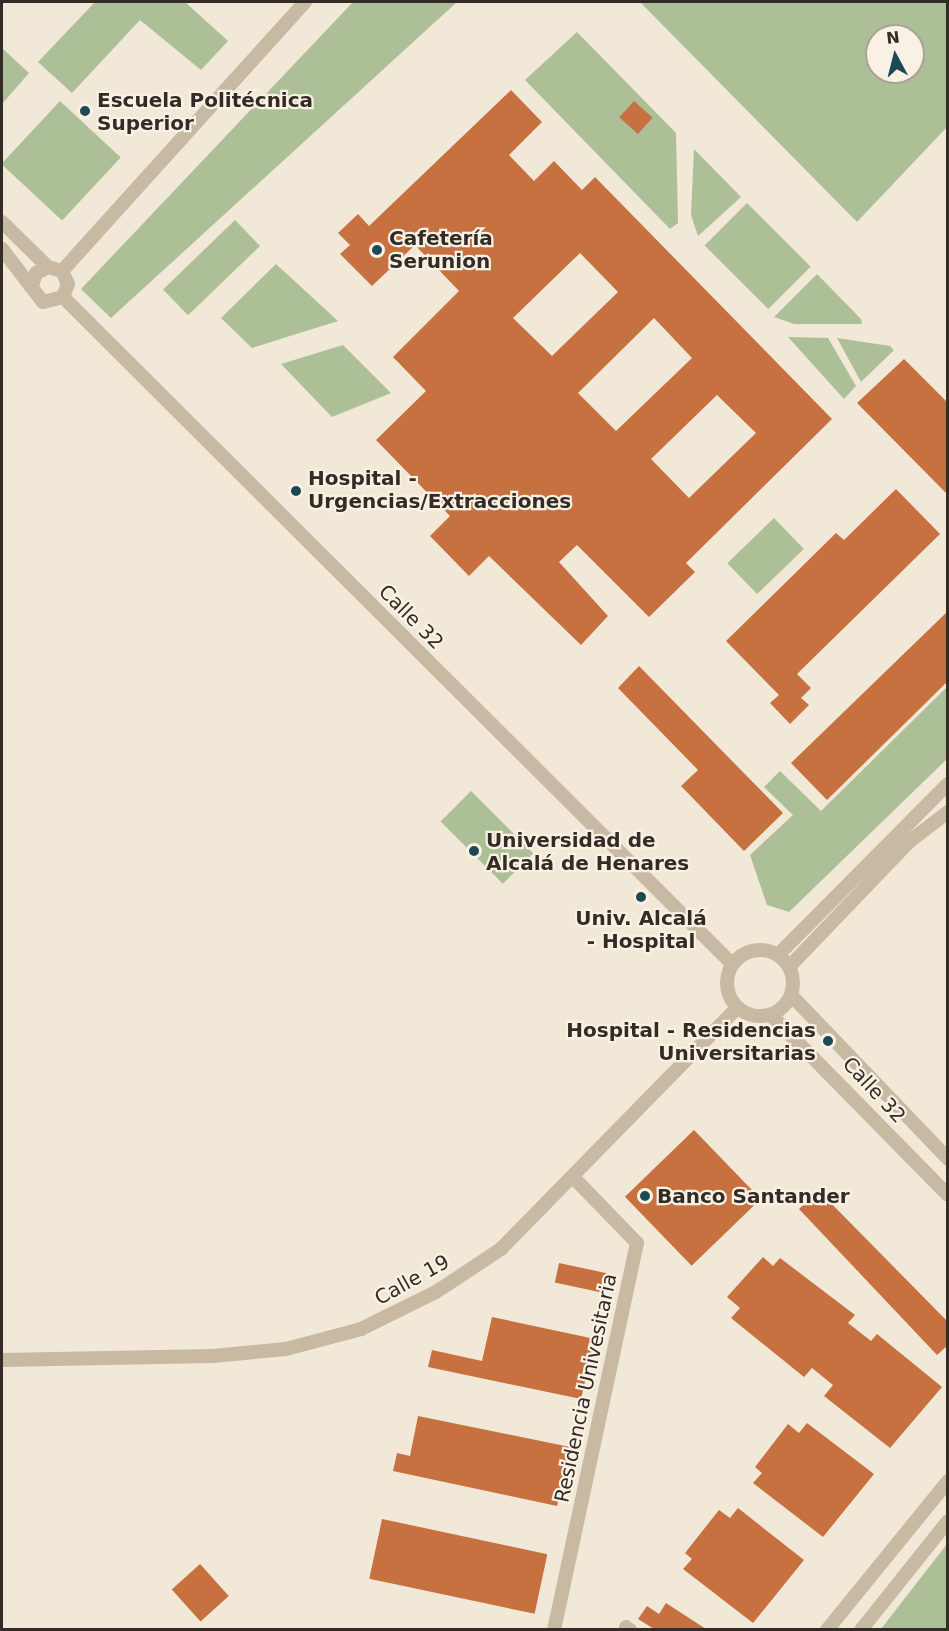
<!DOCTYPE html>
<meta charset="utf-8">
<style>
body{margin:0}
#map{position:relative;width:949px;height:1631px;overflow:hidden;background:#f1e8d7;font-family:"DejaVu Sans",sans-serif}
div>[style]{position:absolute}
.green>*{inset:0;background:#adbf97;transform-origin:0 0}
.building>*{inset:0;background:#c6713f;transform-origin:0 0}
.street>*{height:14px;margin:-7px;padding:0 7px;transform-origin:7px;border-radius:7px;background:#c8b9a3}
.street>.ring{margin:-7px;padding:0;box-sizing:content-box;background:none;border:14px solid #c8b9a3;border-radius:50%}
.dots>*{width:16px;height:16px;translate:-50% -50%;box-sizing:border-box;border:3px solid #f9f1e3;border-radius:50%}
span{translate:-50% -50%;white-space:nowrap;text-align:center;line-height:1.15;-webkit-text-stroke:4.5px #f9f1e3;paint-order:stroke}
.poi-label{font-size:20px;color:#332b25;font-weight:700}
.left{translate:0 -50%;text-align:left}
.right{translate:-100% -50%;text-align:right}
.street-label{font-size:20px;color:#332b25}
.frame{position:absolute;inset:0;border:3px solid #332b25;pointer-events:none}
.north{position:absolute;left:865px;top:24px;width:60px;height:60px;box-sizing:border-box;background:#f9f1e3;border:2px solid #aaa297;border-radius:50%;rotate:353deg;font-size:16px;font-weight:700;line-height:24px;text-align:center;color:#332b25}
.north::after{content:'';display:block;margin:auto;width:21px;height:27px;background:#1b4a55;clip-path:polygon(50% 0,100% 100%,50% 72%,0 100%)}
</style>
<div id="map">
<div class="green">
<div style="clip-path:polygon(95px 2px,185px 2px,228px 41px,201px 70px,140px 20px,72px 93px,38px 62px)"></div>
<div style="clip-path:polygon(353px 2px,457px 2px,111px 318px,81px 289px)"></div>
<div style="clip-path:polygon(evenodd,640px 2px,946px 2px,947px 127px,857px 222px,640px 2px,877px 36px,913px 36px,913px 72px,877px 72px,877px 36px)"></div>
<div style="clip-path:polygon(577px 32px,676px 133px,678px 223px,670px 229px,525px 80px)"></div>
<div style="clip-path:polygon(2px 48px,29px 73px,2px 104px)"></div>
<div style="left:60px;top:101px;width:83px;height:86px;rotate:43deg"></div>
<div style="clip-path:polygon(694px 149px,741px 197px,698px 236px,691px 215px)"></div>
<div style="left:747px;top:203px;width:90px;height:60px;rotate:45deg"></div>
<div style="left:235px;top:220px;width:36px;height:100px;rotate:46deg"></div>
<div style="clip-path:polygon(276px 264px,338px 321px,252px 348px,221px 318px)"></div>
<div style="clip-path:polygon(817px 274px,861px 319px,862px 324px,794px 324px,774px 317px)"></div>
<div style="clip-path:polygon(788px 337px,828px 338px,856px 386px,844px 399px)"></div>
<div style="clip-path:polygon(837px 338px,890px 346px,894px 350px,861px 382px)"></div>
<div style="clip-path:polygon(343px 345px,391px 393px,332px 417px,281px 364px)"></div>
<div style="left:774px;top:518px;width:43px;height:65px;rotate:46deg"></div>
<div style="clip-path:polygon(947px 687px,947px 759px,789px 912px,767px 905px,750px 855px,793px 815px,764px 787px,780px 771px,821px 811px)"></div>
<div style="left:471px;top:791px;width:88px;height:43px;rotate:45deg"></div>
<div style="clip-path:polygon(947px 1544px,947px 1629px,881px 1629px)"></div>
</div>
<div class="building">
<div style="clip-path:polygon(evenodd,511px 90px,542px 122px,509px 155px,534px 181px,554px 161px,582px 190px,595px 177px,832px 419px,686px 563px,695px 572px,649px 617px,577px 545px,559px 562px,608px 616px,581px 645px,489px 556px,469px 576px,430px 536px,450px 516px,376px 440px,426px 391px,393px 357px,459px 291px,415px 245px,372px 286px,340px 254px,350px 245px,338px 233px,358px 214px,369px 226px,511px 90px,580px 253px,618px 292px,552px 356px,513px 318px,580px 253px,511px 90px,654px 318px,692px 358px,616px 431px,578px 393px,654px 318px,511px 90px,717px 395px,756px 433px,689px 498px,651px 459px,717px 395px)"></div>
<div style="left:634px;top:101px;width:25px;height:22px;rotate:42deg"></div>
<div style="clip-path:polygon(904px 359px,948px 403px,948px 495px,857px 403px)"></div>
<div style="clip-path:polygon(896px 489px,940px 534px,797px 674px,811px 688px,801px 698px,809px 705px,790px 724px,770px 703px,779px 695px,726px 641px,836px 533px,844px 540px)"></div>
<div style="clip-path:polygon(948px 611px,948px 681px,827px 800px,791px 763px)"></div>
<div style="clip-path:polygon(639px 666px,783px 813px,744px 851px,681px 786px,698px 770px,618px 688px)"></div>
<div style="left:694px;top:1130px;width:96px;height:96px;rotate:46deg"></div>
<div style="clip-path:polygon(819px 1191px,948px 1322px,948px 1345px,937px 1355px,799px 1209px)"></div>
<div style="clip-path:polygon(763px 1257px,773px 1266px,780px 1258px,855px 1315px,848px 1323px,871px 1341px,877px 1334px,942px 1387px,890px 1448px,824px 1396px,833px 1385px,812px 1368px,804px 1377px,731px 1318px,740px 1308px,727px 1297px)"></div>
<div style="left:559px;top:1263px;width:50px;height:20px;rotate:12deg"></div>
<div style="clip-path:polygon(492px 1317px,595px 1339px,581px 1399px,428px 1367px,432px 1350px,482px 1361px)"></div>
<div style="clip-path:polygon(418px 1416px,570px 1447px,557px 1506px,393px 1471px,397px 1453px,410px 1456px)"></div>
<div style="clip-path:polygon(807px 1423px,874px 1474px,823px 1537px,753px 1483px,762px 1473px,755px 1467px,788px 1424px,799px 1433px)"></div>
<div style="clip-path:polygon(738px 1508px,804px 1560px,753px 1623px,683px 1569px,692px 1559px,685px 1553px,719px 1510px,730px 1518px)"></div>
<div style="left:382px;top:1519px;width:169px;height:61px;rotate:12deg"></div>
<div style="left:200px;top:1564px;width:43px;height:38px;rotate:48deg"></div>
<div style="clip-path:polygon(666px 1603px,706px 1629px,654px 1629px,638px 1619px,647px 1606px,659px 1614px)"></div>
</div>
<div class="street">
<div style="left:2px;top:222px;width:64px;rotate:44.4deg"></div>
<div style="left:2px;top:249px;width:67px;rotate:52.3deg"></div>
<div style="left:43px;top:302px;width:21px;rotate:-14deg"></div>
<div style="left:63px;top:297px;width:14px;rotate:-69deg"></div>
<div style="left:68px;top:284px;width:14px;rotate:-115deg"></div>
<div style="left:62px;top:271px;width:15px;rotate:-164deg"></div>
<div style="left:48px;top:267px;width:13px;rotate:153deg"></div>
<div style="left:36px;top:273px;width:13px;rotate:108deg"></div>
<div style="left:62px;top:271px;width:363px;rotate:-47.9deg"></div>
<div style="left:63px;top:297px;width:945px;rotate:44.91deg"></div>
<div class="ring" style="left:727px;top:950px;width:52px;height:52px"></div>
<div style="left:778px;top:955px;width:241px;rotate:-45.2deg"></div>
<div style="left:789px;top:967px;width:175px;rotate:-46.2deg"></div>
<div style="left:910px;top:841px;width:48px;rotate:-37.3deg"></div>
<div style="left:791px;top:995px;width:227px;rotate:46.2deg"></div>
<div style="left:771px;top:1015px;width:252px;rotate:45.5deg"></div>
<div style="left:2px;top:1360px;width:211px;rotate:-1.1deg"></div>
<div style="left:213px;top:1356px;width:73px;rotate:-5.5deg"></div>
<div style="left:286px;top:1349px;width:78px;rotate:-14.9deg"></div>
<div style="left:361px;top:1329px;width:84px;rotate:-26.3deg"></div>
<div style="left:436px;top:1292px;width:78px;rotate:-33.5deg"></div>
<div style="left:501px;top:1249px;width:337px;rotate:-45.6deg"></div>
<div style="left:626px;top:1627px;width:5px;rotate:37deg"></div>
<div style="left:554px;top:1630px;width:396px;rotate:-77.9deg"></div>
<div style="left:637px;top:1243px;width:91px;rotate:-134.1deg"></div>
<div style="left:827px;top:1630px;width:192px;rotate:-50.9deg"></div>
<div style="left:861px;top:1630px;width:139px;rotate:-51.4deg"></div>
</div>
<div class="dots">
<div style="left:85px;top:111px;background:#1b4a55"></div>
<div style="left:377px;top:250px;background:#1b4a55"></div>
<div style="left:296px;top:491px;background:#1b4a55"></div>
<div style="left:474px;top:851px;background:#1b4a55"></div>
<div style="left:641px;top:897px;background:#1b4a55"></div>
<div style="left:828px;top:1041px;background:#1b4a55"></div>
<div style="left:645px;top:1196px;background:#1b4a55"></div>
</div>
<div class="poi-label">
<span class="left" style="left:97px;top:112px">Escuela Politécnica<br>Superior</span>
<span class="left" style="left:389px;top:250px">Cafetería<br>Serunion</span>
<span class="left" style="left:308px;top:490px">Hospital -<br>Urgencias/Extracciones</span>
<span class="left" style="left:486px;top:852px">Universidad de<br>Alcalá de Henares</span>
<span style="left:641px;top:930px">Univ. Alcalá<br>- Hospital</span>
<span class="right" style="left:816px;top:1042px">Hospital - Residencias<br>Universitarias</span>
<span class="left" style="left:657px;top:1196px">Banco Santander</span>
</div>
<div class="street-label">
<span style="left:411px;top:617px;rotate:45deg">Calle 32</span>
<span style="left:874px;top:1090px;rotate:47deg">Calle 32</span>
<span style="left:412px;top:1280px;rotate:-29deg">Calle 19</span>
<span style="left:586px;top:1388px;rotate:-78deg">Residencia Univesitaria</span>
</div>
<div class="frame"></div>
<div class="north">N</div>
</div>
